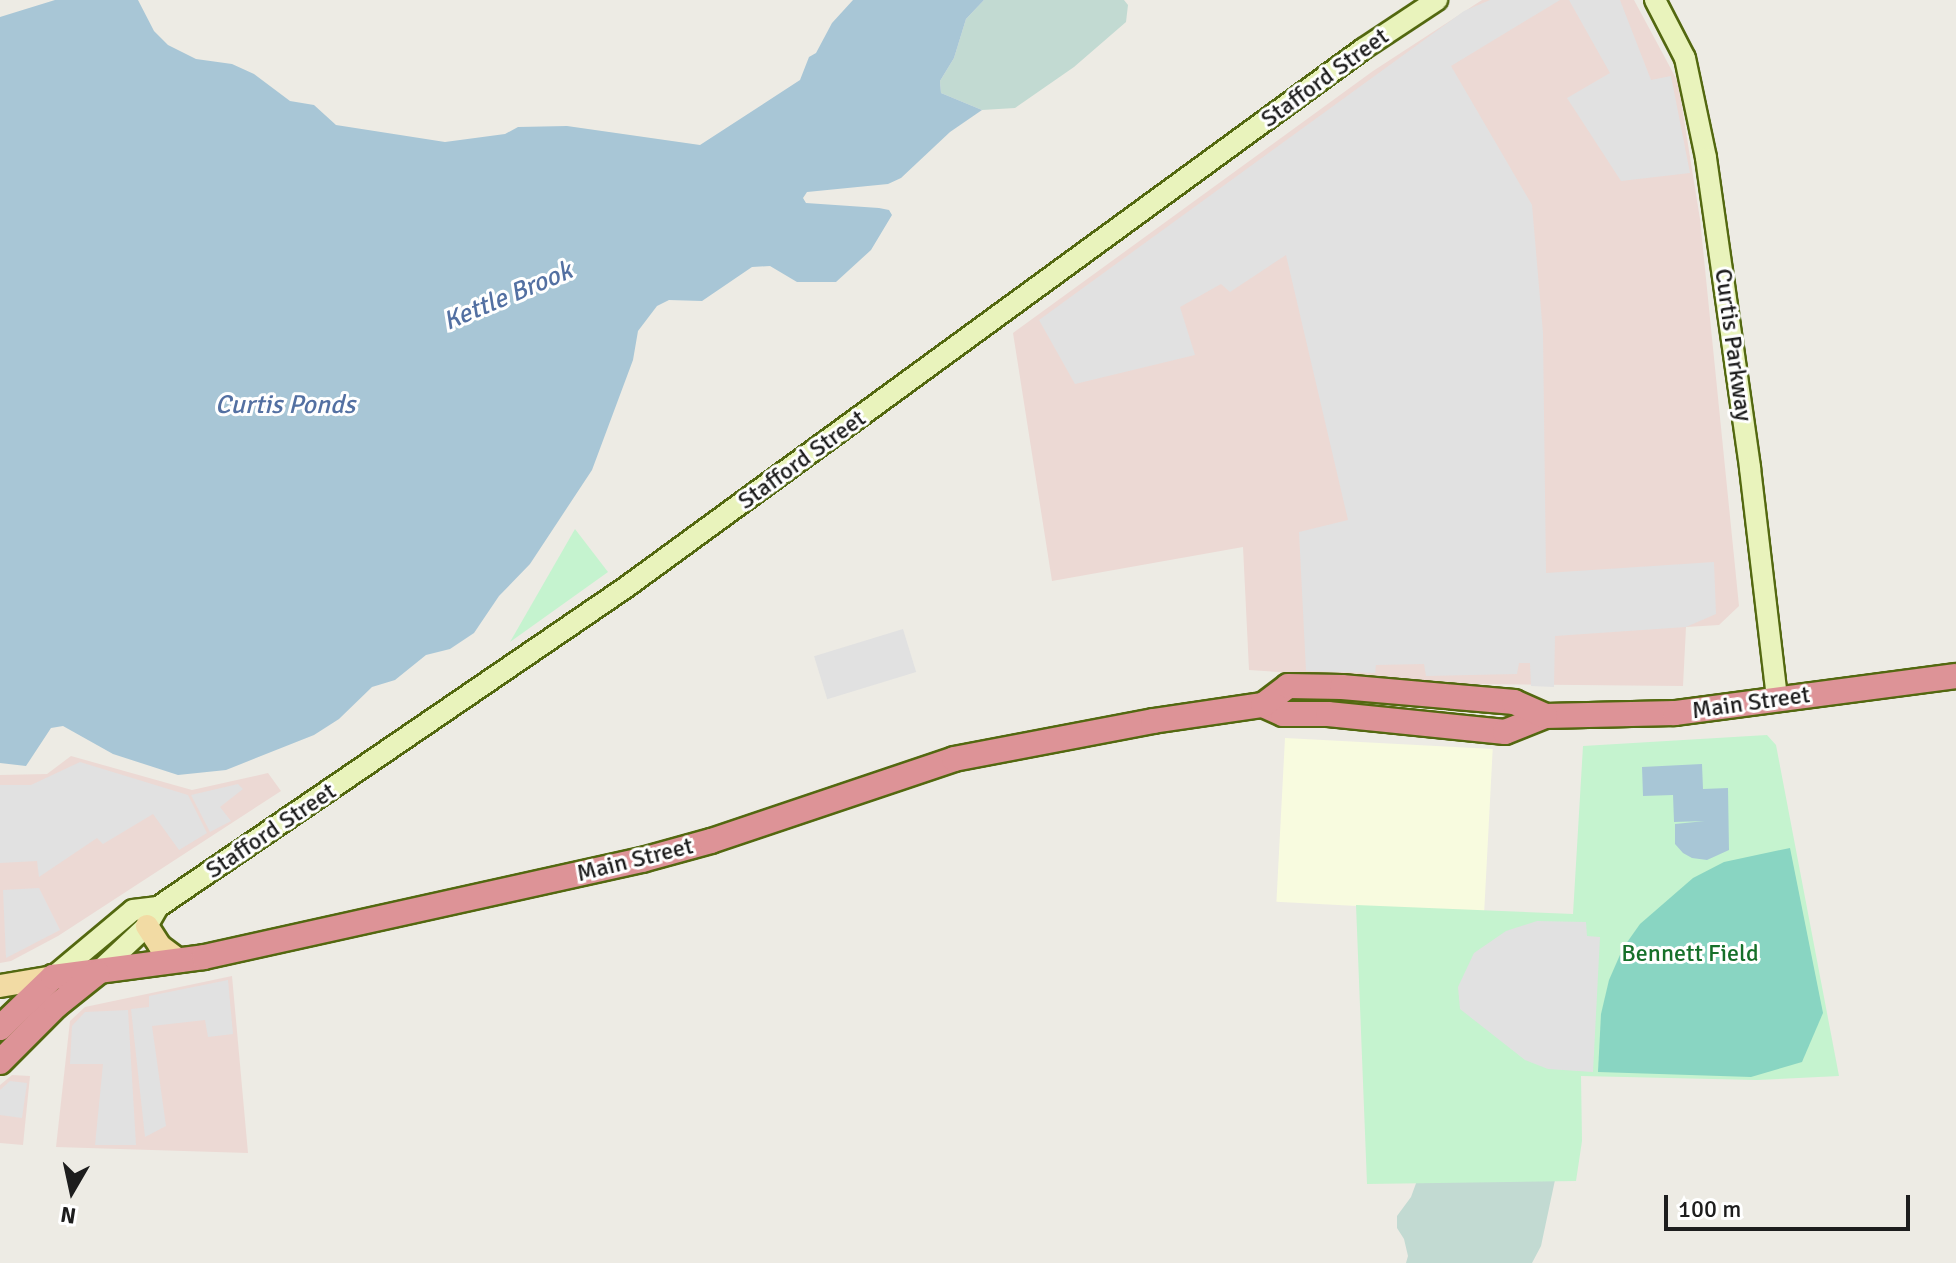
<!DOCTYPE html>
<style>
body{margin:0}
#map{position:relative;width:1956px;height:1263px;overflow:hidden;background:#edebe4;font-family:Signika,sans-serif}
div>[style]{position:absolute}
.commercial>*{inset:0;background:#ecd9d4}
.education>*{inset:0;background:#f8fbdf;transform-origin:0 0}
.wetland>*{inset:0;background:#c2dad2}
.park>*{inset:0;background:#c5f3cf}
.pitch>*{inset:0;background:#89d5c2}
.parking>*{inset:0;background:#e1e1e1;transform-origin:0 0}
.water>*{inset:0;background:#a8c6d6}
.roads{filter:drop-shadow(2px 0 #536810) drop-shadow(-2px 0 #536810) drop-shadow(0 2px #536810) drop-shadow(0 -2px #536810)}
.secondary>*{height:20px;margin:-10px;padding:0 10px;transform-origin:10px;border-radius:10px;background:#e9f3bc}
.primary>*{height:22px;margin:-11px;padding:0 11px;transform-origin:11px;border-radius:11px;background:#f2dba4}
.highway>*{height:24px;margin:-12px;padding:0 12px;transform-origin:12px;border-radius:12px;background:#dd9397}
span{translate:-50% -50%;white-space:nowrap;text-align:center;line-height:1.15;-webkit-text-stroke:6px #fff;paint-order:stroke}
.street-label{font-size:24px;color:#1d1d1d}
.park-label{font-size:24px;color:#16702a}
.water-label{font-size:26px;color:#5370a2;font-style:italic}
.north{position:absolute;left:32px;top:1151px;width:80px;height:80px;-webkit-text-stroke:6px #fff;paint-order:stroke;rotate:189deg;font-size:22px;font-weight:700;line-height:32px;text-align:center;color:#1d1d1d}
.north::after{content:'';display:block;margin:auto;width:28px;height:36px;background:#1d1d1d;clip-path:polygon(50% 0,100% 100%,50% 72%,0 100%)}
.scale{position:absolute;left:1664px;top:1195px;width:246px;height:36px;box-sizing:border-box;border:4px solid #1d1d1d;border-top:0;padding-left:10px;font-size:24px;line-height:28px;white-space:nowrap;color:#1d1d1d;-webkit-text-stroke:6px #fff;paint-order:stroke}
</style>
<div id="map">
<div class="commercial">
<div style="clip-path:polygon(1482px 0,1634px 0,1678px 82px,1700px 219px,1739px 606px,1719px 625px,1686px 627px,1683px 686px,1456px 684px,1249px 670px,1243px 547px,1052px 581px,1013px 333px,1373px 71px)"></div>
<div style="clip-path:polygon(71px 756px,192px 790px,268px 773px,281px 791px,58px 936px,11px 961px,0 963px,0 775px,47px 774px)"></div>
<div style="clip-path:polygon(232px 976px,248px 1153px,56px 1147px,70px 1021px,85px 1007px)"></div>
<div style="clip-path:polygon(12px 1075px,30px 1076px,23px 1145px,0 1143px,0 1085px)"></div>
</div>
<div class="education">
<div style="left:1285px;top:738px;width:208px;height:164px;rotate:3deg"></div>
</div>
<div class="wetland">
<div style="clip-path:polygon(984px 0,1124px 0,1128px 5px,1126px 22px,1074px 67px,1015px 108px,982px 110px,941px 93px,940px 81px,954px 58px,966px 19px)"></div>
<div style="clip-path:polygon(1422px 1167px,1555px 1180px,1541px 1246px,1532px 1263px,1406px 1263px,1408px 1256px,1404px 1239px,1397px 1228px,1397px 1216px,1411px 1197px)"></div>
</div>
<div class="park">
<div style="clip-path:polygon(575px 529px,608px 572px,510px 642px)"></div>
<div style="clip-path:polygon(1767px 735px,1776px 745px,1839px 1076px,1757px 1080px,1581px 1076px,1582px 1141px,1576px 1181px,1367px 1184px,1356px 905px,1573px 914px,1583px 746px)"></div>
</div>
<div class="pitch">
<div style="clip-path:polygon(1790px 848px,1823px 1013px,1802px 1062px,1751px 1077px,1598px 1072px,1601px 1014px,1609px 980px,1623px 948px,1640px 924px,1693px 878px,1724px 862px)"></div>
</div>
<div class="parking">
<div style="clip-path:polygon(1490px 0,1560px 0,1451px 66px,1532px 205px,1543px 333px,1546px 573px,1714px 562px,1716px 614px,1686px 627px,1555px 636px,1554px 687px,1531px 686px,1530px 663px,1519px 663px,1517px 674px,1426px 676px,1424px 664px,1376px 665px,1375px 673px,1306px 671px,1299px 532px,1348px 520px,1286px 255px,1230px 292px,1221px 284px,1180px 307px,1195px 355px,1075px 384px,1039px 320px,1464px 11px)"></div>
<div style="clip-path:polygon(1569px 0,1620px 0,1651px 80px,1671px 76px,1690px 173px,1621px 181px,1567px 98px,1610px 73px)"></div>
<div style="left:903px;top:629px;width:45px;height:93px;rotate:73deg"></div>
<div style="clip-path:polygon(80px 762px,188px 795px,207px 833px,179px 850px,153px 814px,103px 844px,97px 838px,39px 877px,37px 861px,0 863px,0 785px,31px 785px)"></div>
<div style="clip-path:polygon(238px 784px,243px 789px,220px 807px,231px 821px,210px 832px,191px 795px)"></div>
<div style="clip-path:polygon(39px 888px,60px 930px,6px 958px,3px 890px)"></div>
<div style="clip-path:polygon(1537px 921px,1586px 922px,1587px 936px,1600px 937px,1593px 1072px,1548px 1069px,1525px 1060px,1460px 1009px,1458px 987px,1474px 953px,1506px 931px)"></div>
<div style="clip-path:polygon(228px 980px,233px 1034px,208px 1037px,205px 1020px,152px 1026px,166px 1126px,145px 1137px,131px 1009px,149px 1007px,149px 996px)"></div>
<div style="clip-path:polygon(128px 1010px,136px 1145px,95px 1145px,103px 1064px,70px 1064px,72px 1026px,85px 1012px)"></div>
<div style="clip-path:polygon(10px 1081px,27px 1083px,22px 1118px,0 1115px,0 1090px)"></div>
</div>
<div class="water">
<div style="clip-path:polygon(55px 0,138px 0,154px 31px,168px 45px,196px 59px,232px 64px,254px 74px,290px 101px,314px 105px,336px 125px,445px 142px,505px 134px,518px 127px,567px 126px,700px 145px,800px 80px,809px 57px,816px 53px,832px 23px,853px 0,984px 0,966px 19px,954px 58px,940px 81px,941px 93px,982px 110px,950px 132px,901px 178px,888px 184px,807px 192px,803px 198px,806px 203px,879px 208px,889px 210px,892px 215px,871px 250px,836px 282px,797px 282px,770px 266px,752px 267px,702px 301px,669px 300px,657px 306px,638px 331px,633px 360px,592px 470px,530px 564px,499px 596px,474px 633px,450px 649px,426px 655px,395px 680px,372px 687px,339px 719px,314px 735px,226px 770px,178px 775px,113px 754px,63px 726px,51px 728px,26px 766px,0 763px,0 17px)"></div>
<div style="clip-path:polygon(1702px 764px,1703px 789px,1728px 788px,1729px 850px,1707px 860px,1692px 858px,1683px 853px,1675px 844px,1675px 824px,1705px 821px,1674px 822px,1673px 795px,1643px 796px,1642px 767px)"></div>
</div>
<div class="roads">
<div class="secondary">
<div style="left:1655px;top:0;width:65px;rotate:62.7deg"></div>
<div style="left:1685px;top:58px;width:102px;rotate:78.1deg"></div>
<div style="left:1706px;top:158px;width:313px;rotate:81.9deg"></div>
<div style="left:1750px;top:468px;width:233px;rotate:83.3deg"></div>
<div style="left:99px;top:971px;width:66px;rotate:-43.2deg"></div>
<div style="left:147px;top:926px;width:22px;rotate:-60deg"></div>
<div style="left:158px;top:907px;width:566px;rotate:-34.34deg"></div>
<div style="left:625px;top:588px;width:914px;rotate:-36.14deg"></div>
<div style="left:1363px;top:49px;width:89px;rotate:-33.5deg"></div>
<div style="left:53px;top:977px;width:104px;rotate:-39.9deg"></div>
<div style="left:133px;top:910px;width:25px;rotate:-7deg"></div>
</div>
<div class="primary">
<div style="left:147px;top:926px;width:24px;rotate:57deg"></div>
<div style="left:160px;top:946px;width:25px;rotate:37deg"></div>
<div style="left:0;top:986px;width:54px;rotate:-9.6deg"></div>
</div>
<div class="highway">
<div style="left:1263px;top:705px;width:22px;rotate:24deg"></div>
<div style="left:1283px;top:714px;width:45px"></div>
<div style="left:1328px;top:714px;width:178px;rotate:5.8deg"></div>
<div style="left:1505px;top:732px;width:43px;rotate:-21.8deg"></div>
<div style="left:1545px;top:716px;width:130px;rotate:-1.3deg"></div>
<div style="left:1675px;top:713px;width:283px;rotate:-7.5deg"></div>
<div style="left:0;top:1028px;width:74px;rotate:-43.9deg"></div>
<div style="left:53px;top:977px;width:152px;rotate:-7.5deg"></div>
<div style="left:204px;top:957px;width:449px;rotate:-12.5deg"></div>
<div style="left:642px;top:860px;width:72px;rotate:-15.4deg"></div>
<div style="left:711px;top:841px;width:256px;rotate:-18.6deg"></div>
<div style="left:954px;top:759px;width:203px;rotate:-10.8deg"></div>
<div style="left:1153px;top:721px;width:111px;rotate:-8.3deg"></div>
<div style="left:1263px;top:705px;width:31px;rotate:-37deg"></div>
<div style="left:1288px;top:686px;width:54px;rotate:1.1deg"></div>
<div style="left:1342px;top:687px;width:173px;rotate:5deg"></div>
<div style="left:1514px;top:702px;width:34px;rotate:24deg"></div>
<div style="left:0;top:1062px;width:79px;rotate:-45deg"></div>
<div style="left:56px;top:1006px;width:53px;rotate:-38.8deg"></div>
</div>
</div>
<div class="street-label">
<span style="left:1325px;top:78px;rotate:-36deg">Stafford Street</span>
<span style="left:1733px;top:345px;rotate:82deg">Curtis Parkway</span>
<span style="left:802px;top:460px;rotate:-36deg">Stafford Street</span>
<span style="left:1751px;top:703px;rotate:-8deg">Main Street</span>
<span style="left:271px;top:831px;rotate:-34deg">Stafford Street</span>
<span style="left:635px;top:860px;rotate:-14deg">Main Street</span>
</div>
<div class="park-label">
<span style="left:1690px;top:954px">Bennett Field</span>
</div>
<div class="water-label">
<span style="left:508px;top:297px;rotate:-23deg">Kettle Brook</span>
<span style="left:285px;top:406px">Curtis Ponds</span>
</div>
<div class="north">N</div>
<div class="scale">100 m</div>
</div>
